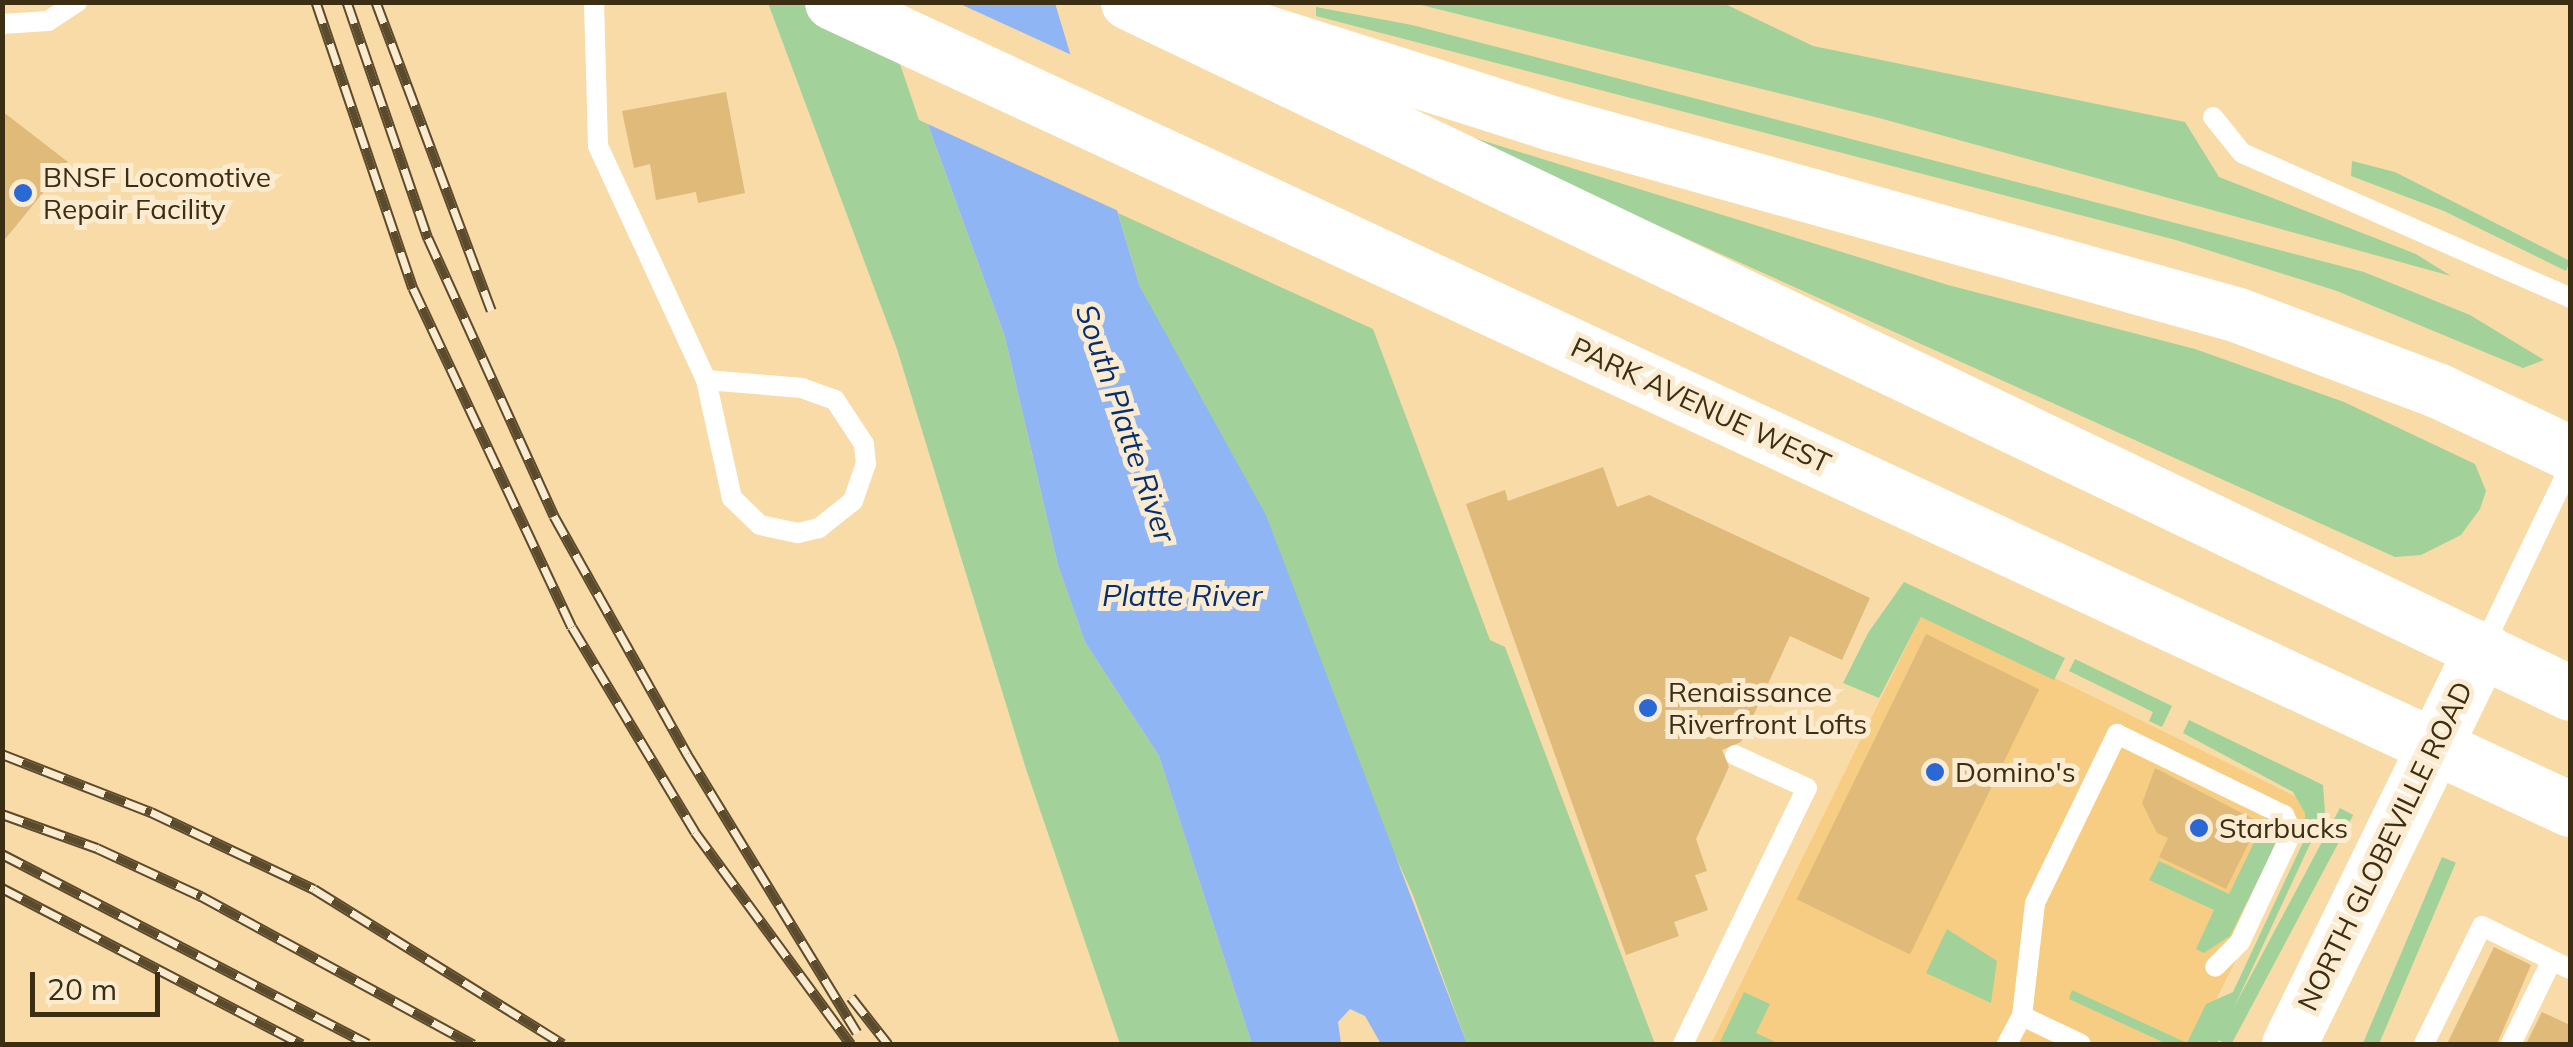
<!DOCTYPE html>
<style>
body{margin:0}
#map{position:relative;width:2573px;height:1047px;overflow:hidden;background:#f9dba8;font-family:Mulish,sans-serif}
div>[style]{position:absolute}
.built>*{inset:0;background:#f7cd83}
.green>*{inset:0;background:#a2d29a;transform-origin:0 0}
.water>*{inset:0;background:#8fb5f5}
.pier>*{inset:0;background:#f9dba8}
.building>*{inset:0;background:#dfba79;transform-origin:0 0}
.lane>*{height:20px;margin:-10px;padding:0 10px;transform-origin:10px;border-radius:10px;background:#fff}
.secondary>*{height:55px;margin:-27.5px;padding:0 27.5px;transform-origin:27.5px;border-radius:27.5px;background:#fff}
.primary>*{height:55px;margin:-27.5px;padding:0 27.5px;transform-origin:27.5px;border-radius:27.5px;background:#fff}
.highway>*{height:55px;margin:-27.5px;padding:0 27.5px;transform-origin:27.5px;border-radius:27.5px;background:#fff}
.rail>*{height:11px;margin-top:-5.5px;transform-origin:0;background:repeating-linear-gradient(90deg,#faebd1 0 22px,#5b4a2b 0 44px);box-sizing:border-box;border-block:2px solid #5b4a2b}
.dots>*{width:28px;height:28px;translate:-50% -50%;box-sizing:border-box;border:5px solid #faebd1;border-radius:50%}
span{translate:-50% -50%;white-space:nowrap;text-align:center;line-height:1.15;-webkit-text-stroke:10px #faebd1;paint-order:stroke}
.poi-label{font-size:28px;color:#3c2e13}
.left{translate:0 -50%;text-align:left}
.street-label{font-size:28px;color:#3c2e13}
.water-label{font-size:30px;color:#062e72;font-style:italic}
.frame{position:absolute;inset:0;border:5px solid #3c2e13;pointer-events:none}
.scale{position:absolute;left:30px;top:972px;width:130px;height:45px;box-sizing:border-box;border:5px solid #3c2e13;border-top:0;padding-left:12px;font-size:30px;line-height:35px;white-space:nowrap;color:#3c2e13;-webkit-text-stroke:8px #faebd1;paint-order:stroke}
</style>
<div id="map">
<div class="built">
<div style="clip-path:polygon(1923px 613px,2313px 805px,2194px 1044px,1711px 1044px)"></div>
</div>
<div class="green">
<div style="clip-path:polygon(768px 3px,884px 3px,1005px 337px,1058px 565px,1085px 642px,1159px 756px,1252px 1044px,1120px 1044px,1026px 769px,897px 349px)"></div>
<div style="clip-path:polygon(1413px 3px,1723px 3px,1813px 46px,2185px 122px,2219px 177px,2416px 254px,2451px 276px,1879px 118px)"></div>
<div style="clip-path:polygon(1316px 7px,1412px 25px,2364px 272px,2470px 315px,2544px 360px,2523px 368px,2337px 291px,2176px 240px,1316px 16px)"></div>
<div style="clip-path:polygon(1436px 126px,1948px 285px,2195px 349px,2344px 402px,2475px 464px,2486px 491px,2480px 509px,2461px 535px,2421px 555px,2395px 557px)"></div>
<div style="clip-path:polygon(2352px 161px,2395px 172px,2570px 261px,2566px 271px,2444px 211px,2351px 176px)"></div>
<div style="clip-path:polygon(1118px 213px,1373px 329px,1490px 640px,1505px 647px,1655px 1044px,1467px 1044px,1413px 895px,1140px 287px)"></div>
<div style="clip-path:polygon(1904px 582px,2065px 658px,2054px 680px,1921px 617px,1879px 698px,1843px 683px,1868px 633px)"></div>
<div style="clip-path:polygon(2075px 659px,2172px 706px,2162px 727px,2149px 721px,2153px 712px,2069px 671px)"></div>
<div style="clip-path:polygon(2189px 720px,2323px 785px,2325px 812px,2217px 1044px,2167px 1044px,2069px 999px,2072px 990px,2187px 1043px,2206px 1004px,2233px 992px,2305px 838px,2305px 813px,2293px 792px,2183px 733px)"></div>
<div style="left:2340px;top:808px;width:15px;height:262px;rotate:28deg"></div>
<div style="clip-path:polygon(2267px 816px,2276px 821px,2280px 836px,2230px 936px,2204px 953px,2196px 949px,2214px 910px,2149px 880px,2159px 861px,2229px 894px)"></div>
<div style="left:2442px;top:857px;width:15px;height:208px;rotate:23deg"></div>
<div style="clip-path:polygon(1947px 929px,1997px 961px,1991px 1003px,1926px 973px)"></div>
<div style="clip-path:polygon(1744px 992px,1770px 1004px,1756px 1033px,1780px 1044px,1719px 1044px)"></div>
</div>
<div class="water">
<div style="clip-path:polygon(884px 3px,1055px 3px,1140px 287px,1266px 515px,1467px 1044px,1381px 1044px,1365px 1016px,1350px 1009px,1338px 1022px,1341px 1044px,1252px 1044px,1159px 756px,1085px 642px,1058px 565px,1005px 337px)"></div>
</div>
<div class="pier">
<div style="clip-path:polygon(879px 2px,958px 3px,1076px 57px,1123px 213px,919px 120px)"></div>
</div>
<div class="building">
<div style="clip-path:polygon(726px 92px,745px 193px,698px 203px,696px 192px,656px 200px,650px 164px,634px 168px,622px 111px)"></div>
<div style="clip-path:polygon(2px 111px,68px 162px,2px 243px)"></div>
<div style="clip-path:polygon(1603px 467px,1617px 507px,1649px 495px,1870px 598px,1842px 660px,1790px 636px,1741px 742px,1722px 750px,1729px 767px,1696px 839px,1707px 871px,1695px 875px,1708px 910px,1674px 922px,1679px 936px,1626px 955px,1466px 504px,1505px 490px,1508px 501px)"></div>
<div style="left:1926px;top:634px;width:126px;height:295px;rotate:26deg"></div>
<div style="clip-path:polygon(2155px 768px,2259px 822px,2226px 889px,2159px 857px,2168px 838px,2157px 833px,2142px 803px)"></div>
<div style="clip-path:polygon(2494px 947px,2531px 965px,2497px 1044px,2447px 1044px)"></div>
<div style="clip-path:polygon(2542px 1012px,2570px 1025px,2570px 1044px,2526px 1044px)"></div>
</div>
<div class="lane">
<div style="left:594px;top:2px;width:144px;rotate:88.4deg"></div>
<div style="left:598px;top:146px;width:258px;rotate:65.2deg"></div>
<div style="left:706px;top:380px;width:121px;rotate:77.6deg"></div>
<div style="left:732px;top:498px;width:39px;rotate:44deg"></div>
<div style="left:760px;top:525px;width:39px;rotate:12deg"></div>
<div style="left:798px;top:533px;width:22px;rotate:-13deg"></div>
<div style="left:819px;top:528px;width:43px;rotate:-38.5deg"></div>
<div style="left:853px;top:501px;width:39px;rotate:-71deg"></div>
<div style="left:866px;top:464px;width:20px;rotate:-96deg"></div>
<div style="left:864px;top:444px;width:53px;rotate:-123.4deg"></div>
<div style="left:835px;top:400px;width:35px;rotate:-160deg"></div>
<div style="left:802px;top:388px;width:96px;rotate:-175.2deg"></div>
<div style="left:2px;top:24px;width:46px;rotate:-3.7deg"></div>
<div style="left:48px;top:21px;width:35px;rotate:-33deg"></div>
<div style="left:2213px;top:117px;width:46px;rotate:51.1deg"></div>
<div style="left:2242px;top:153px;width:359px;rotate:23.8deg"></div>
<div style="left:2483px;top:647px;width:201px;rotate:-64.3deg"></div>
<div style="left:2022px;top:1016px;width:65px;rotate:25.4deg"></div>
<div style="left:1683px;top:1044px;width:284px;rotate:-64.2deg"></div>
<div style="left:1807px;top:788px;width:79px;rotate:-155.4deg"></div>
<div style="left:2007px;top:1044px;width:32px;rotate:-62deg"></div>
<div style="left:2022px;top:1016px;width:114px;rotate:-83.4deg"></div>
<div style="left:2035px;top:903px;width:188px;rotate:-64.1deg"></div>
<div style="left:2117px;top:734px;width:186px;rotate:25.9deg"></div>
<div style="left:2284px;top:815px;width:19px;rotate:65deg"></div>
<div style="left:2292px;top:832px;width:122px;rotate:115.3deg"></div>
<div style="left:2240px;top:942px;width:35px;rotate:135deg"></div>
<div style="left:2424px;top:1044px;width:131px;rotate:-63.8deg"></div>
<div style="left:2482px;top:926px;width:98px;rotate:26deg"></div>
<div style="left:2511px;top:1044px;width:93px;rotate:-64deg"></div>
</div>
<div class="secondary">
<div style="left:2289px;top:1044px;width:441px;rotate:-64deg"></div>
</div>
<div class="primary">
<div style="left:832px;top:2px;width:1916px;rotate:24.91deg"></div>
<div style="left:1128px;top:2px;width:1599px;rotate:25.6deg"></div>
</div>
<div class="highway">
<div style="left:1170px;top:2px;width:400px;rotate:17.6deg"></div>
<div style="left:1551px;top:123px;width:713px;rotate:15.61deg"></div>
<div style="left:2238px;top:315px;width:215px;rotate:20.7deg"></div>
<div style="left:2439px;top:391px;width:145px;rotate:25.3deg"></div>
</div>
<div class="rail">
<div style="left:316px;top:2px;width:302px;rotate:71.3deg"></div>
<div style="left:413px;top:288px;width:374px;rotate:64.9deg"></div>
<div style="left:572px;top:627px;width:239px;rotate:59deg"></div>
<div style="left:695px;top:832px;width:263px;rotate:53.7deg"></div>
<div style="left:347px;top:2px;width:250px;rotate:71.1deg"></div>
<div style="left:428px;top:238px;width:305px;rotate:65.6deg"></div>
<div style="left:554px;top:516px;width:273px;rotate:60.8deg"></div>
<div style="left:687px;top:754px;width:326px;rotate:58.6deg"></div>
<div style="left:376px;top:2px;width:329px;rotate:69.5deg"></div>
<div style="left:2px;top:754px;width:160px;rotate:21.3deg"></div>
<div style="left:151px;top:812px;width:180px;rotate:25.3deg"></div>
<div style="left:314px;top:889px;width:293px;rotate:31.9deg"></div>
<div style="left:2px;top:814px;width:101px;rotate:19.7deg"></div>
<div style="left:97px;top:848px;width:115px;rotate:24.8deg"></div>
<div style="left:201px;top:896px;width:310px;rotate:28.6deg"></div>
<div style="left:2px;top:854px;width:412px;rotate:27.4deg"></div>
<div style="left:2px;top:888px;width:338px;rotate:27.5deg"></div>
<div style="left:851px;top:997px;width:60px;rotate:51.8deg"></div>
</div>
<div class="dots">
<div style="left:23px;top:193px;background:#2968d5"></div>
<div style="left:1648px;top:708px;background:#2968d5"></div>
<div style="left:1935px;top:772px;background:#2968d5"></div>
<div style="left:2199px;top:828px;background:#2968d5"></div>
</div>
<div class="poi-label">
<span class="left" style="left:43px;top:193px">BNSF Locomotive<br>Repair Facility</span>
<span class="left" style="left:1668px;top:708px">Renaissance<br>Riverfront Lofts</span>
<span class="left" style="left:1955px;top:772px">Domino's</span>
<span class="left" style="left:2219px;top:828px">Starbucks</span>
</div>
<div class="street-label">
<span style="left:1701px;top:405px;rotate:25deg">PARK AVENUE WEST</span>
<span style="left:2385px;top:846px;rotate:-64deg">NORTH GLOBEVILLE ROAD</span>
</div>
<div class="water-label">
<span style="left:1126px;top:423px;rotate:71deg">South Platte River</span>
<span style="left:1182px;top:595px">Platte River</span>
</div>
<div class="frame"></div>
<div class="scale">20 m</div>
</div>
